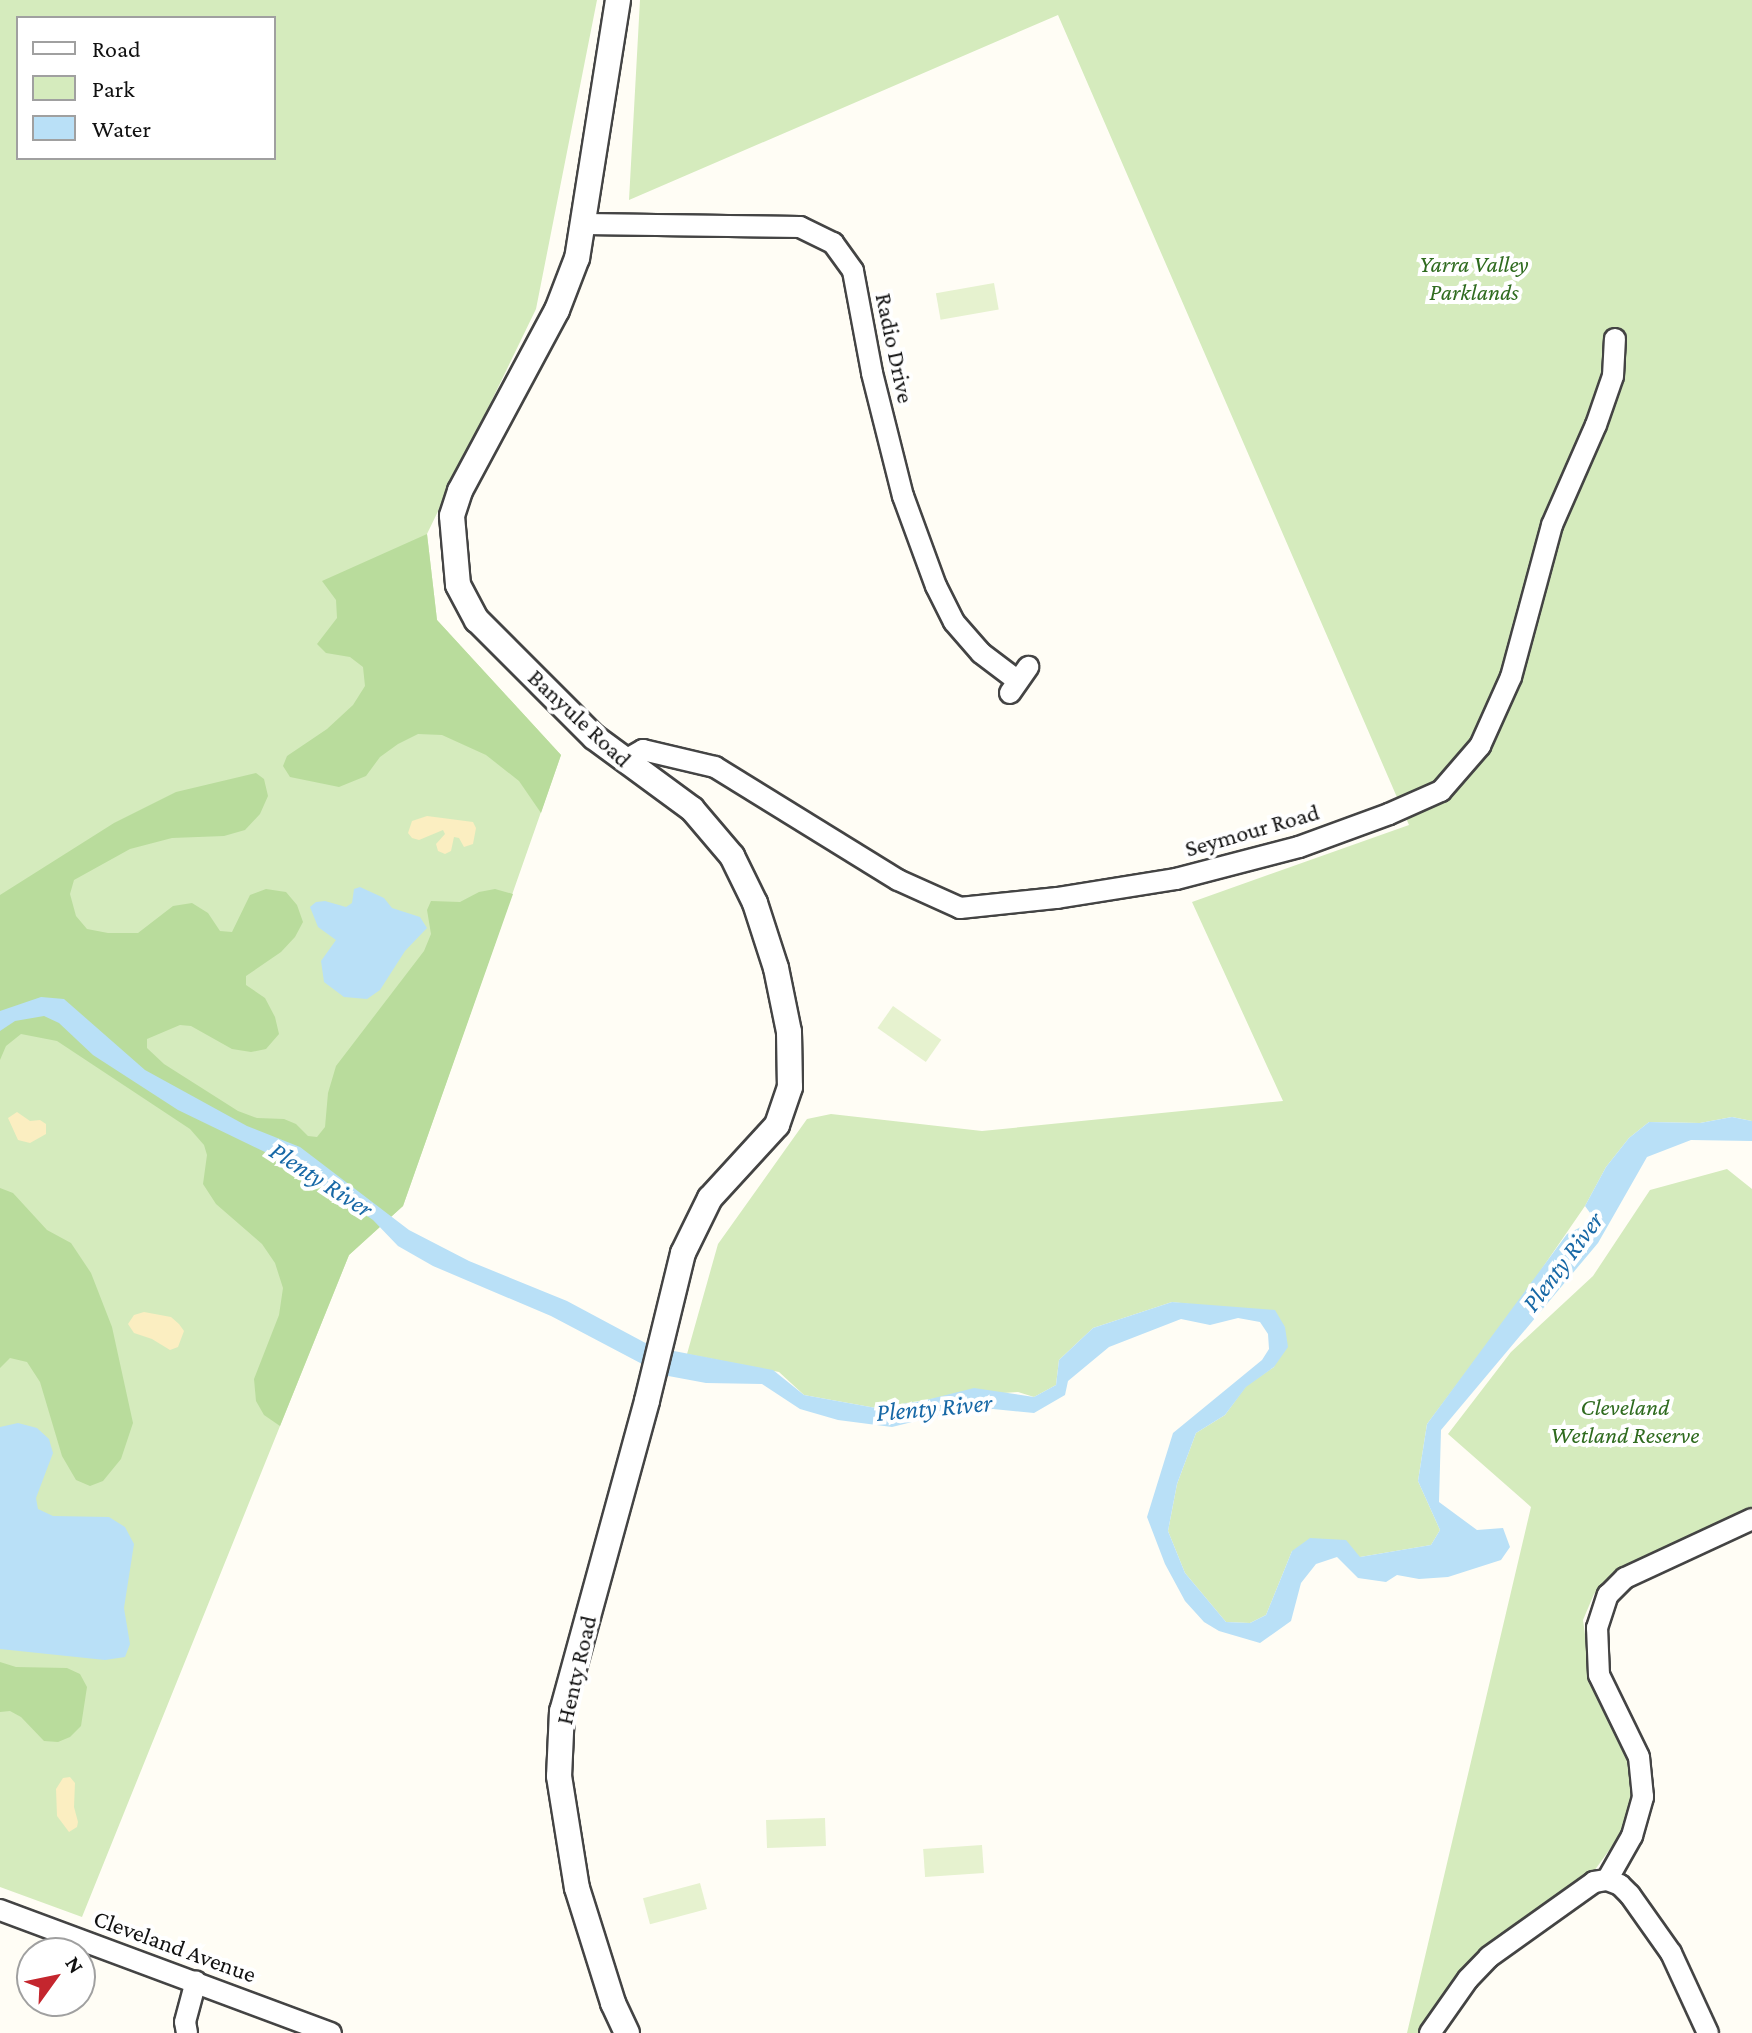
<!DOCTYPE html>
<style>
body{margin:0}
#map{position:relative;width:1752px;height:2033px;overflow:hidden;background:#fffdf5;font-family:"Crimson Pro",serif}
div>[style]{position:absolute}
.green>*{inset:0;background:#d5ebbd}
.forest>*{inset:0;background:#b9dc9c}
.sand>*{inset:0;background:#fbeec1}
.pitch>*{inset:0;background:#e6f2cf;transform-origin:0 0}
.water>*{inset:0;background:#b9e0f7}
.roads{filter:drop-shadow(2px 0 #444) drop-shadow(-2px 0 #444) drop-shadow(0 2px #444) drop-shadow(0 -2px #444)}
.minor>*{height:20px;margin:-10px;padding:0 10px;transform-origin:10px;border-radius:10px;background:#fff}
.tertiary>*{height:24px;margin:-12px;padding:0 12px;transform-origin:12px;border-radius:12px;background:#fff}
span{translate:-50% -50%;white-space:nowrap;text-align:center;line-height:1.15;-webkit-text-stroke:8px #fff;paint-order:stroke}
.park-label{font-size:24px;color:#2f6b1f;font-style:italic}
.street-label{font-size:24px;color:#111}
.water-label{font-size:26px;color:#1768a6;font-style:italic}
.legend{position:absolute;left:16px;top:16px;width:260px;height:144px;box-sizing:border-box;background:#fff;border:2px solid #a0a0a0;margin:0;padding:10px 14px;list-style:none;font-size:24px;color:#111}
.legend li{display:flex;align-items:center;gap:16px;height:40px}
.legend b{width:40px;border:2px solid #a0a0a0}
.north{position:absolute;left:16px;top:1937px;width:80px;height:80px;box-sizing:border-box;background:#fff;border:2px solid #a0a0a0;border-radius:50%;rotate:57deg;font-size:22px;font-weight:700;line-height:32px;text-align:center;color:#111}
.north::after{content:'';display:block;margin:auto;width:28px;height:36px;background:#c4262e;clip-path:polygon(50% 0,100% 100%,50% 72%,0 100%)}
</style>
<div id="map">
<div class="green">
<div style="clip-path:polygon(evenodd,0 0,597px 0,536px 309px,427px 534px,437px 620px,561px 755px,403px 1206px,349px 1255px,82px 1917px,0 1887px,0 0,18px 18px,274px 18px,274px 158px,18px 158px,18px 18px)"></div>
<div style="clip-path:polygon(640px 0,1752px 0,1752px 1121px,1732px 1117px,1700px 1123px,1649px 1122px,1629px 1138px,1606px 1167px,1585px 1206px,1521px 1299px,1427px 1424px,1418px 1481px,1440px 1530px,1431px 1545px,1360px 1557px,1292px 1551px,1266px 1615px,1250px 1623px,1226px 1622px,1185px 1573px,1168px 1531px,1177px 1484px,1196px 1433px,1225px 1415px,1246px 1386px,1274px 1367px,1285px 1327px,1207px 1306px,1172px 1302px,1093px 1328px,1059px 1360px,1056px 1385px,1034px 1397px,1018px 1392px,943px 1397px,876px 1408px,804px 1395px,779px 1372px,687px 1354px,718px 1244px,807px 1119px,831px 1114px,982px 1131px,1283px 1101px,1192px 902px,1409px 825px,1058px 15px,629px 200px)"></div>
<div style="clip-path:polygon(1727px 1169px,1752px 1189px,1752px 1511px,1622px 1571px,1594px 1594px,1583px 1620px,1591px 1677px,1631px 1758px,1632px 1803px,1618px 1838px,1589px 1878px,1469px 1966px,1422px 2033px,1407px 2033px,1531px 1507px,1448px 1434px,1511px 1352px,1593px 1276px,1650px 1190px)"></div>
</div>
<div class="forest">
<div style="clip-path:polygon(427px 534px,437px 620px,561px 755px,541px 813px,519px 781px,486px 755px,442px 735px,418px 734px,398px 744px,380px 757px,366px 776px,339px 787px,290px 777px,283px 766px,287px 756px,327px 729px,353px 705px,365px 686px,363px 667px,350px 657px,326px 653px,317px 644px,337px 618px,336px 600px,322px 581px)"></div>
<div style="clip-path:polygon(256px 773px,264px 779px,268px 796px,260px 814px,245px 830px,224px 836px,172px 838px,130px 849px,74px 880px,70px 894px,76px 916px,87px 929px,108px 933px,138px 933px,173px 906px,192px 903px,208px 913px,220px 931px,232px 932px,250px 895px,266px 889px,286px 892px,297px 905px,303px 922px,295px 937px,281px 952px,246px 976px,246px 985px,265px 998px,275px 1017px,279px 1034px,266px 1049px,251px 1052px,232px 1049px,191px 1026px,180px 1025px,147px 1039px,147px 1048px,164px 1064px,238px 1111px,257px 1118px,284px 1119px,296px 1124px,308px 1136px,317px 1137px,325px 1127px,328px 1093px,336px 1066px,424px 951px,431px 934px,427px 910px,431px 901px,460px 902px,479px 892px,495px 889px,513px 894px,403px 1206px,349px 1255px,280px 1426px,264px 1415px,256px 1401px,254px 1379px,279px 1315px,283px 1288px,275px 1263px,262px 1244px,216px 1204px,203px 1184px,207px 1155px,204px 1145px,190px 1129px,57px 1041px,21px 1034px,6px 1046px,0 1060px,0 895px,114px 823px,176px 792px)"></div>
<div style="clip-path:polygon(0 1188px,13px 1193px,47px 1230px,71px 1243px,91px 1273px,112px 1327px,133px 1423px,121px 1459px,103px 1481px,90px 1486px,76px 1480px,62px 1456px,40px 1382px,27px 1362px,10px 1358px,0 1368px)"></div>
<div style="clip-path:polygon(0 1662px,16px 1667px,67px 1668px,80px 1674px,87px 1687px,81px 1726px,70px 1737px,58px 1742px,44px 1741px,21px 1717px,10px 1711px,0 1712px)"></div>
</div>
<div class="sand">
<div style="clip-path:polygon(427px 816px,473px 822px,476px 828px,473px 844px,464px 847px,459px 838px,454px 837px,451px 851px,445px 854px,438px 851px,436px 844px,445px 834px,443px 830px,419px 840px,412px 838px,408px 833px,412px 821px)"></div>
<div style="clip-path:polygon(17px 1112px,30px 1121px,40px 1120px,46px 1124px,46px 1134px,30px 1143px,18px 1140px,8px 1118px)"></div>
<div style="clip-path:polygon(144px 1312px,171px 1317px,179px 1324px,184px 1331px,178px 1347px,170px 1350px,152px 1339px,134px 1333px,128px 1324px,134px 1315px)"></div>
<div style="clip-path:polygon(70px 1777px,75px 1783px,74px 1807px,78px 1822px,77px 1827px,69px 1832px,57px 1816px,56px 1789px,63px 1778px)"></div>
</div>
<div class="pitch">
<div style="left:994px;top:283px;width:27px;height:59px;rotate:80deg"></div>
<div style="left:893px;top:1006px;width:59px;height:27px;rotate:35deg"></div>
<div style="left:825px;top:1818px;width:28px;height:59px;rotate:88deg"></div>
<div style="left:982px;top:1845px;width:28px;height:59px;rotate:86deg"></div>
<div style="left:700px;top:1883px;width:27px;height:59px;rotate:75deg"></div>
</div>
<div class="water">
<div style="clip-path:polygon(360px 887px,384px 898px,392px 908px,420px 917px,427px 928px,405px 951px,380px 990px,367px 999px,344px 997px,324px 982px,321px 961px,336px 940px,318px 927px,310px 907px,316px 902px,325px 901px,346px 907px,352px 903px,354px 889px)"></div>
<div style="clip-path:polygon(41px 997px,64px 999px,145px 1070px,247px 1126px,300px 1147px,409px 1230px,469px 1261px,567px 1301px,653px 1347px,773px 1370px,804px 1395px,876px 1408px,922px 1401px,974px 1388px,1034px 1397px,1056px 1385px,1059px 1360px,1093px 1328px,1172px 1302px,1275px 1310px,1285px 1327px,1288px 1347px,1274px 1367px,1246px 1387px,1225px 1415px,1196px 1433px,1177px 1484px,1168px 1531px,1185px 1573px,1226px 1622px,1250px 1623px,1266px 1615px,1292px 1551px,1310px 1538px,1346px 1540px,1360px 1557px,1431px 1545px,1440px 1530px,1418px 1481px,1427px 1424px,1567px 1234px,1589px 1223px,1593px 1217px,1585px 1206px,1606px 1167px,1629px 1138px,1649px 1122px,1700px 1123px,1732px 1117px,1752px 1121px,1752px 1141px,1691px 1140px,1647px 1157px,1598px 1243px,1441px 1430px,1439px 1502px,1477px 1530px,1503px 1528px,1510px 1547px,1501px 1560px,1448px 1577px,1419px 1579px,1397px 1575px,1386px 1582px,1358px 1578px,1337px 1557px,1316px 1564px,1301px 1583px,1291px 1621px,1260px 1643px,1219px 1631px,1204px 1622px,1185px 1601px,1165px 1564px,1147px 1517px,1173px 1433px,1262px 1360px,1269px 1349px,1268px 1334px,1260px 1322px,1238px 1318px,1210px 1325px,1181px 1319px,1109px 1347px,1068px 1381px,1065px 1395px,1034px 1413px,993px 1409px,948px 1413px,892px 1427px,838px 1420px,800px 1409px,762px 1384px,706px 1383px,663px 1375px,551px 1316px,433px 1266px,398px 1246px,373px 1220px,294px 1166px,178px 1110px,93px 1055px,59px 1023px,44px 1016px,15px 1021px,0 1031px,0 1011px)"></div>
<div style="clip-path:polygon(18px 1423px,37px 1428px,49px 1439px,53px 1453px,36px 1498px,38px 1509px,53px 1516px,109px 1517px,125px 1527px,134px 1544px,124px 1608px,130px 1644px,125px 1657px,105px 1660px,0 1649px,0 1427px)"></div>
</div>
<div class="roads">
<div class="minor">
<div style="left:585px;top:224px;width:215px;rotate:0.8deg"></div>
<div style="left:800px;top:227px;width:37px;rotate:26deg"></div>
<div style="left:833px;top:243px;width:34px;rotate:54deg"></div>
<div style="left:853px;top:271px;width:104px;rotate:79.4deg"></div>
<div style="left:872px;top:373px;width:127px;rotate:75.9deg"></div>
<div style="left:903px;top:496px;width:96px;rotate:69.9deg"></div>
<div style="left:936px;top:586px;width:40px;rotate:63.4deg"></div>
<div style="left:954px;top:622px;width:41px;rotate:48.9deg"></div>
<div style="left:981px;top:653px;width:46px;rotate:37.1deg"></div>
<div style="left:1010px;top:693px;width:32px;rotate:-55deg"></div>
<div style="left:624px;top:761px;width:22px;rotate:-30deg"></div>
<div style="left:643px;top:750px;width:74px;rotate:13.3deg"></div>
<div style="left:715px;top:767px;width:215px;rotate:31.7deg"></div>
<div style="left:898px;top:880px;width:68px;rotate:24.3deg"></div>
<div style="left:960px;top:908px;width:98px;rotate:-5.9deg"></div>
<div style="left:1057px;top:898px;width:121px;rotate:-9.1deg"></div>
<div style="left:1176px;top:879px;width:127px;rotate:-14.6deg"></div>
<div style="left:1299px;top:847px;width:96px;rotate:-20.1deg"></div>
<div style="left:1389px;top:814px;width:57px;rotate:-23.9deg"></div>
<div style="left:1441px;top:791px;width:60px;rotate:-49.1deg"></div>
<div style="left:1480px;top:746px;width:76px;rotate:-65.8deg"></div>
<div style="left:1511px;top:677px;width:157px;rotate:-74.9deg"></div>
<div style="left:1552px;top:525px;width:109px;rotate:-66.3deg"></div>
<div style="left:1596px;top:425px;width:52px;rotate:-70.9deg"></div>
<div style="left:1613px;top:376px;width:37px;rotate:-87deg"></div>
<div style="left:1607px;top:1880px;width:51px;rotate:-60.4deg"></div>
<div style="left:1632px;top:1836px;width:41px;rotate:-74.2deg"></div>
<div style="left:1643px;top:1797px;width:40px;rotate:-95.7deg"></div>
<div style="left:1639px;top:1757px;width:91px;rotate:-116deg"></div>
<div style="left:1599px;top:1675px;width:47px;rotate:-92.4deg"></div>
<div style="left:1597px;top:1628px;width:35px;rotate:-72deg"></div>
<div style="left:1608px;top:1595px;width:24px;rotate:-45deg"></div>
<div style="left:1625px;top:1578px;width:140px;rotate:-24.9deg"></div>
<div style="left:0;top:1910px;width:353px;rotate:20.4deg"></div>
<div style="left:187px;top:2033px;width:11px;rotate:-100deg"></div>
<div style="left:185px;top:2022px;width:42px;rotate:-75deg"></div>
<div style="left:1430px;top:2033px;width:66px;rotate:-54.9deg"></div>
<div style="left:1468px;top:1979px;width:30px;rotate:-46deg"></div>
<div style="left:1489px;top:1957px;width:129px;rotate:-35.5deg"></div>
<div style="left:1594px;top:1882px;width:13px;rotate:-9deg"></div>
<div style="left:1607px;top:1880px;width:14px;rotate:21deg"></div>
<div style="left:1620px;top:1885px;width:14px;rotate:45deg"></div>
<div style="left:1630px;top:1895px;width:71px;rotate:54.7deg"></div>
<div style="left:1671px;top:1953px;width:88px;rotate:65.2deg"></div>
</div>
<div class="tertiary">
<div style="left:618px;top:0;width:261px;rotate:99deg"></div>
<div style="left:577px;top:258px;width:56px;rotate:111deg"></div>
<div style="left:557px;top:310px;width:205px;rotate:118.2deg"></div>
<div style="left:460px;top:491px;width:26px;rotate:108deg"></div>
<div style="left:452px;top:516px;width:69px;rotate:85deg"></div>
<div style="left:458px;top:585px;width:40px;rotate:62deg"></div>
<div style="left:477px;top:620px;width:165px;rotate:45deg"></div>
<div style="left:594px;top:737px;width:122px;rotate:36.3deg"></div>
<div style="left:692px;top:809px;width:62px;rotate:49.6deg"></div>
<div style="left:732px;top:856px;width:52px;rotate:63.9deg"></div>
<div style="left:755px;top:903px;width:68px;rotate:72.1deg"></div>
<div style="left:776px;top:968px;width:65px;rotate:78.5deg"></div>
<div style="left:789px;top:1032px;width:55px;rotate:89deg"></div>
<div style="left:790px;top:1087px;width:40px;rotate:108.9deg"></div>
<div style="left:777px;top:1125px;width:99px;rotate:132.5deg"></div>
<div style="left:710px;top:1198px;width:61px;rotate:116.1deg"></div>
<div style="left:683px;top:1253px;width:152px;rotate:103.7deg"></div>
<div style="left:647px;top:1401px;width:321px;rotate:105.3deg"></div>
<div style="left:562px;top:1711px;width:65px;rotate:92.6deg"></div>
<div style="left:559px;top:1776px;width:113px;rotate:80.9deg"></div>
<div style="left:577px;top:1888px;width:121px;rotate:72.6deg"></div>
<div style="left:613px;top:2003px;width:33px;rotate:65deg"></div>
</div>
</div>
<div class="park-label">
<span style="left:1474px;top:278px">Yarra Valley<br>Parklands</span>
<span style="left:1625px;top:1421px">Cleveland<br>Wetland Reserve</span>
</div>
<div class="street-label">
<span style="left:895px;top:348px;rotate:78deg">Radio Drive</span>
<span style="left:580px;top:718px;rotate:43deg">Banyule Road</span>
<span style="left:1252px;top:830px;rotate:-16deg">Seymour Road</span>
<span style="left:576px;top:1670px;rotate:-77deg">Henty Road</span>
<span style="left:175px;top:1946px;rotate:20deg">Cleveland Avenue</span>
</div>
<div class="water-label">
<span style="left:321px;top:1180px;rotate:33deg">Plenty River</span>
<span style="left:1563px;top:1262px;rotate:-53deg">Plenty River</span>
<span style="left:934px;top:1408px;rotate:-5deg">Plenty River</span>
</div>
<ul class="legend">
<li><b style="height:10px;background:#fff"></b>Road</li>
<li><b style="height:22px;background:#d5ebbd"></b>Park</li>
<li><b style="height:22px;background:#b9e0f7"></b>Water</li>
</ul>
<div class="north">N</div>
</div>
